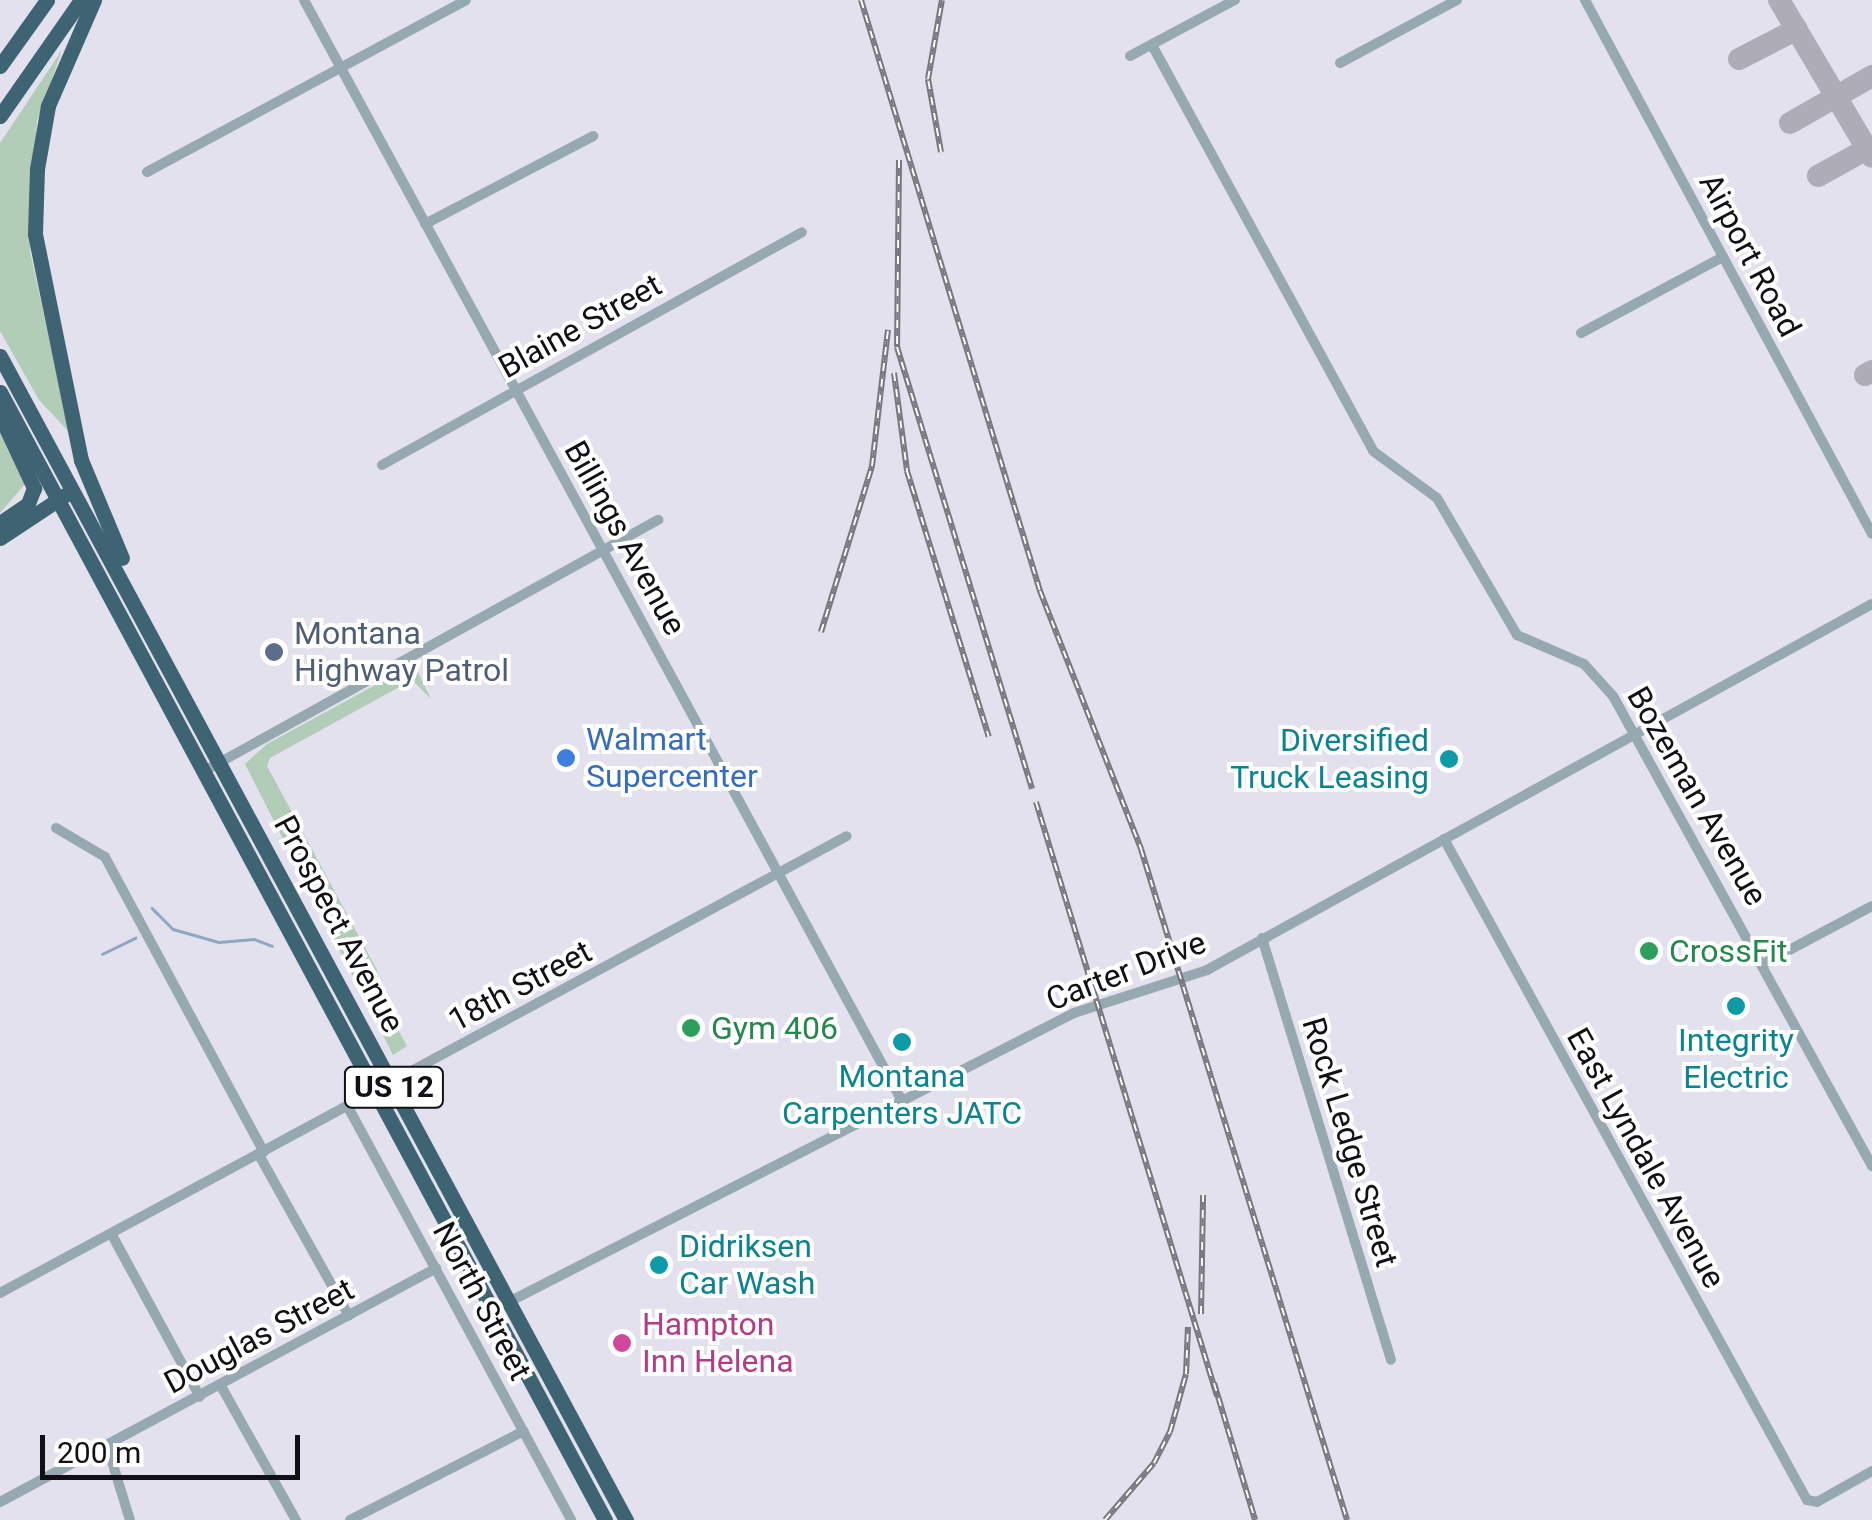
<!DOCTYPE html>
<style>
body{margin:0}
#map{position:relative;width:1872px;height:1520px;overflow:hidden;background:#e4e1ee;font-family:Roboto,sans-serif}
div>[style]{position:absolute}
.green>*{inset:0;background:#b1ccb7}
.stream>*{height:2.5px;margin:-1.25px;padding:0 1.25px;transform-origin:1.25px;border-radius:1.25px;background:#8da8c4}
.taxiway>*{height:22px;margin:-11px;padding:0 11px;transform-origin:11px;border-radius:11px;background:#aeacb6}
.minor>*{height:10px;margin:-5px;padding:0 5px;transform-origin:5px;border-radius:5px;background:#96a8b0}
.highway>*{height:15px;margin:-7.5px;padding:0 7.5px;transform-origin:7.5px;border-radius:7.5px;background:#3e6474}
.rail>*{height:6px;margin-top:-3px;transform-origin:0;background:repeating-linear-gradient(90deg,#fff 0 8px,#78767e 0 16px);box-sizing:border-box;border-block:2px solid #78767e}
.dots>*{width:28px;height:28px;translate:-50% -50%;box-sizing:border-box;border:5px solid #fff;border-radius:50%}
span{translate:-50% -50%;white-space:nowrap;text-align:center;line-height:1.15;-webkit-text-stroke:8px #fff;paint-order:stroke}
.shield-label span{padding:2px 8px;background:#fff;border:2px solid;border-radius:8px;-webkit-text-stroke-width:0}
.shield-label{font-size:30px;color:#111014;font-weight:700}
.street-label{font-size:32px;color:#111014}
.service-label{font-size:32px;color:#4e5e75}
.left{translate:0 -50%;text-align:left}
.shop-label{font-size:32px;color:#366cbe}
.culture-label{font-size:32px;color:#0d838f}
.right{translate:-100% -50%;text-align:right}
.leisure-label{font-size:32px;color:#27864d}
.hotel-label{font-size:32px;color:#b23c85}
.scale{position:absolute;left:40px;top:1435px;width:260px;height:45px;box-sizing:border-box;border:5px solid #111014;border-top:0;padding-left:12px;font-size:30px;line-height:35px;white-space:nowrap;color:#111014;-webkit-text-stroke:8px #fff;paint-order:stroke}
</style>
<div id="map">
<div class="green">
<div style="clip-path:polygon(62px 50px,37px 121px,30px 251px,69px 432px,39px 400px,0 331px,0 143px)"></div>
<div style="clip-path:polygon(0 429px,25px 484px,0 513px)"></div>
<div style="clip-path:polygon(414px 664px,431px 699px,412px 680px,270px 758px,267px 766px,377px 970px,381px 999px,407px 1046px,393px 1055px,245px 764px,267px 744px)"></div>
</div>
<div class="stream">
<div style="left:152px;top:908px;width:30px;rotate:45deg"></div>
<div style="left:173px;top:929px;width:48px;rotate:15.8deg"></div>
<div style="left:219px;top:942px;width:35px;rotate:-5deg"></div>
<div style="left:254px;top:939px;width:19px;rotate:21deg"></div>
<div style="left:102px;top:954px;width:37px;rotate:-26deg"></div>
</div>
<div class="taxiway">
<div style="left:1779px;top:0;width:182px;rotate:59.4deg"></div>
<div style="left:1739px;top:59px;width:65px;rotate:-27.3deg"></div>
<div style="left:1790px;top:123px;width:95px;rotate:-29.8deg"></div>
<div style="left:1818px;top:176px;width:56px;rotate:-28.9deg"></div>
<div style="left:1865px;top:375px;width:8px;rotate:-30deg"></div>
</div>
<div class="minor">
<div style="left:304px;top:0;width:1253px;rotate:61.49deg"></div>
<div style="left:1585px;top:0;width:606px;rotate:61.74deg"></div>
<div style="left:1152px;top:45px;width:462px;rotate:61.4deg"></div>
<div style="left:1373px;top:451px;width:79px;rotate:36.3deg"></div>
<div style="left:1437px;top:498px;width:159px;rotate:59.7deg"></div>
<div style="left:1517px;top:635px;width:73px;rotate:23.4deg"></div>
<div style="left:1584px;top:664px;width:43px;rotate:47.8deg"></div>
<div style="left:1613px;top:696px;width:537px;rotate:61.14deg"></div>
<div style="left:1130px;top:56px;width:119px;rotate:-28.1deg"></div>
<div style="left:1340px;top:63px;width:133px;rotate:-28.3deg"></div>
<div style="left:147px;top:172px;width:362px;rotate:-28.3deg"></div>
<div style="left:425px;top:224px;width:190px;rotate:-27.6deg"></div>
<div style="left:1581px;top:333px;width:161px;rotate:-28.2deg"></div>
<div style="left:382px;top:465px;width:480px;rotate:-29deg"></div>
<div style="left:206px;top:770px;width:517px;rotate:-28.95deg"></div>
<div style="left:56px;top:828px;width:57px;rotate:30.6deg"></div>
<div style="left:105px;top:857px;width:335px;rotate:61.7deg"></div>
<div style="left:1444px;top:839px;width:754px;rotate:61.23deg"></div>
<div style="left:1807px;top:1500px;width:10px;rotate:11deg"></div>
<div style="left:1817px;top:1502px;width:63px;rotate:-29.4deg"></div>
<div style="left:1262px;top:938px;width:441px;rotate:73deg"></div>
<div style="left:1763px;top:964px;width:123px;rotate:-28deg"></div>
<div style="left:348px;top:1107px;width:469px;rotate:61.6deg"></div>
<div style="left:259px;top:1155px;width:184px;rotate:60.8deg"></div>
<div style="left:112px;top:1235px;width:184px;rotate:61.5deg"></div>
<div style="left:0;top:1293px;width:962px;rotate:-28.35deg"></div>
<div style="left:493px;top:1310px;width:653px;rotate:-27.08deg"></div>
<div style="left:1074px;top:1013px;width:140px;rotate:-17.9deg"></div>
<div style="left:1207px;top:970px;width:759px;rotate:-28.83deg"></div>
<div style="left:221px;top:1386px;width:154px;rotate:60.8deg"></div>
<div style="left:107px;top:1445px;width:78px;rotate:73deg"></div>
<div style="left:0;top:1502px;width:495px;rotate:-28.2deg"></div>
<div style="left:350px;top:1520px;width:195px;rotate:-27.1deg"></div>
</div>
<div class="highway">
<div style="left:94px;top:0;width:116px;rotate:113.5deg"></div>
<div style="left:48px;top:106px;width:64px;rotate:99.9deg"></div>
<div style="left:37px;top:169px;width:65px;rotate:91.8deg"></div>
<div style="left:35px;top:234px;width:231px;rotate:78.5deg"></div>
<div style="left:81px;top:460px;width:106px;rotate:67.3deg"></div>
<div style="left:0;top:66px;width:81px;rotate:-54.5deg"></div>
<div style="left:0;top:116px;width:141px;rotate:-55.1deg"></div>
<div style="left:0;top:356px;width:1322px;rotate:61.73deg"></div>
<div style="left:0;top:392px;width:1280px;rotate:61.79deg"></div>
<div style="left:0;top:415px;width:81px;rotate:65deg"></div>
<div style="left:34px;top:488px;width:17px;rotate:111deg"></div>
<div style="left:28px;top:504px;width:34px;rotate:146deg"></div>
<div style="left:0;top:538px;width:78px;rotate:-33.5deg"></div>
</div>
<div class="rail">
<div style="left:861px;top:0;width:618px;rotate:73.15deg"></div>
<div style="left:1040px;top:591px;width:277px;rotate:68.6deg"></div>
<div style="left:1141px;top:849px;width:702px;rotate:72.93deg"></div>
<div style="left:941px;top:152px;width:74px;rotate:-100.1deg"></div>
<div style="left:928px;top:79px;width:80px;rotate:-80deg"></div>
<div style="left:899px;top:160px;width:187px;rotate:90.6deg"></div>
<div style="left:897px;top:347px;width:462px;rotate:73deg"></div>
<div style="left:894px;top:373px;width:99px;rotate:82.4deg"></div>
<div style="left:907px;top:471px;width:278px;rotate:72.9deg"></div>
<div style="left:821px;top:632px;width:174px;rotate:-72.9deg"></div>
<div style="left:872px;top:466px;width:137px;rotate:-83.3deg"></div>
<div style="left:1036px;top:802px;width:621px;rotate:73.05deg"></div>
<div style="left:1201px;top:1314px;width:119px;rotate:-89deg"></div>
<div style="left:1214px;top:1383px;width:143px;rotate:73.3deg"></div>
<div style="left:1105px;top:1520px;width:75px;rotate:-49.3deg"></div>
<div style="left:1154px;top:1463px;width:35px;rotate:-63deg"></div>
<div style="left:1170px;top:1432px;width:60px;rotate:-74.6deg"></div>
<div style="left:1186px;top:1374px;width:47px;rotate:-87.6deg"></div>
</div>
<div class="dots">
<div style="left:274px;top:652px;background:#5c6f8a"></div>
<div style="left:566px;top:758px;background:#3f7fe0"></div>
<div style="left:1449px;top:759px;background:#0f9aa8"></div>
<div style="left:1649px;top:951px;background:#2e9e5b"></div>
<div style="left:1736px;top:1006px;background:#0f9aa8"></div>
<div style="left:691px;top:1028px;background:#2e9e5b"></div>
<div style="left:902px;top:1042px;background:#0f9aa8"></div>
<div style="left:659px;top:1265px;background:#0f9aa8"></div>
<div style="left:622px;top:1343px;background:#d1479c"></div>
</div>
<div class="shield-label">
<span style="left:394px;top:1087px">US 12</span>
</div>
<div class="street-label">
<span style="left:1750px;top:255px;rotate:62deg">Airport Road</span>
<span style="left:580px;top:326px;rotate:-29deg">Blaine Street</span>
<span style="left:625px;top:538px;rotate:61deg">Billings Avenue</span>
<span style="left:1697px;top:796px;rotate:60deg">Bozeman Avenue</span>
<span style="left:339px;top:924px;rotate:62deg">Prospect Avenue</span>
<span style="left:1126px;top:971px;rotate:-21deg">Carter Drive</span>
<span style="left:520px;top:986px;rotate:-28deg">18th Street</span>
<span style="left:1350px;top:1142px;rotate:73deg">Rock Ledge Street</span>
<span style="left:1646px;top:1158px;rotate:61deg">East Lyndale Avenue</span>
<span style="left:482px;top:1301px;rotate:62deg">North Street</span>
<span style="left:259px;top:1336px;rotate:-28deg">Douglas Street</span>
</div>
<div class="service-label">
<span class="left" style="left:294px;top:652px">Montana<br>Highway Patrol</span>
</div>
<div class="shop-label">
<span class="left" style="left:586px;top:758px">Walmart<br>Supercenter</span>
</div>
<div class="culture-label">
<span class="right" style="left:1429px;top:759px">Diversified<br>Truck Leasing</span>
<span style="left:1736px;top:1059px">Integrity<br>Electric</span>
<span style="left:902px;top:1095px">Montana<br>Carpenters JATC</span>
<span class="left" style="left:679px;top:1265px">Didriksen<br>Car Wash</span>
</div>
<div class="leisure-label">
<span class="left" style="left:1669px;top:951px">CrossFit</span>
<span class="left" style="left:711px;top:1028px">Gym 406</span>
</div>
<div class="hotel-label">
<span class="left" style="left:642px;top:1343px">Hampton<br>Inn Helena</span>
</div>
<div class="scale">200 m</div>
</div>
